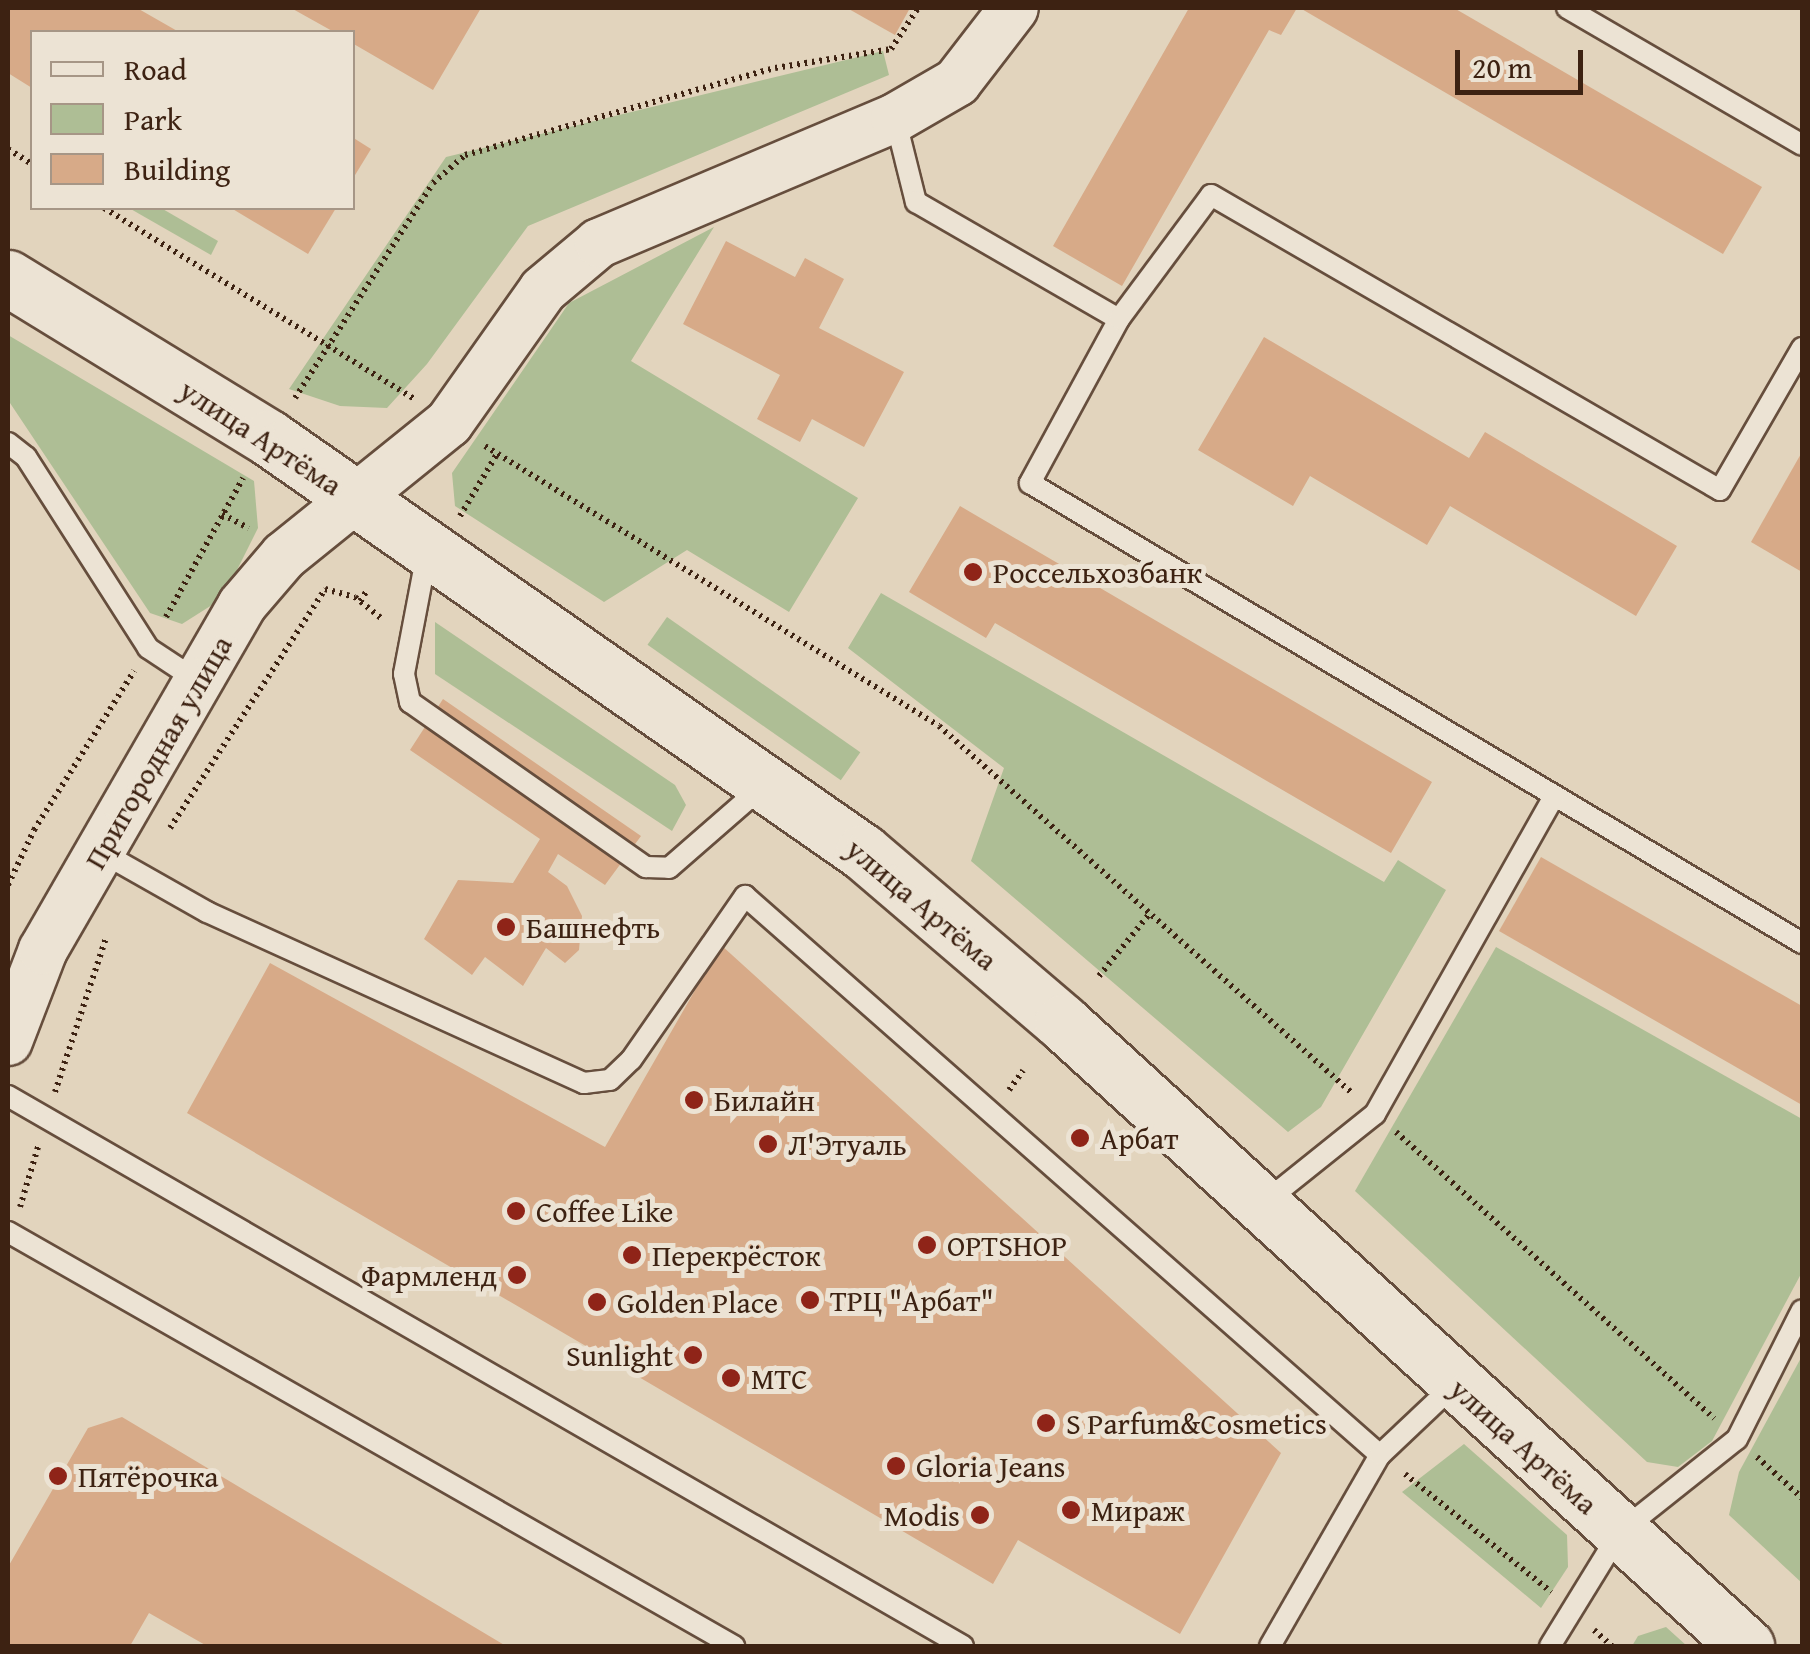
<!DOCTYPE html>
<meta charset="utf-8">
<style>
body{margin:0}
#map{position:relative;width:1810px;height:1654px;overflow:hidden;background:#e2d4bd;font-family:"Gentium Book Plus",serif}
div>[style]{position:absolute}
.green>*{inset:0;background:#aebe95;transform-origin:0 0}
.building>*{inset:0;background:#d7aa88}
.path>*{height:6px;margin-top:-3px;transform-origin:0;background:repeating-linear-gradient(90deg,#3d2212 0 2.5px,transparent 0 7.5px)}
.roads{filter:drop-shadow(2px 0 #664e3d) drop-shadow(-2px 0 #664e3d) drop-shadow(0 2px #664e3d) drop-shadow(0 -2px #664e3d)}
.service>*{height:20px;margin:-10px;padding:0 10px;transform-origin:10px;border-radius:10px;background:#ece3d4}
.tertiary>*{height:48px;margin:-24px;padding:0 24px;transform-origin:24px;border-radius:24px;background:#ece3d4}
.secondary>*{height:55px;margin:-27.5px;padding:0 27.5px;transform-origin:27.5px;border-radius:27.5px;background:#ece3d4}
.dots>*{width:28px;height:28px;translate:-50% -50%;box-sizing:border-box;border:5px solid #ece3d4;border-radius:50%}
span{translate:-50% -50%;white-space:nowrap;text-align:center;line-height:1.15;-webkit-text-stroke:10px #ece3d4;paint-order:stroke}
.street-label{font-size:30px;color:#3d2212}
.poi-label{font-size:30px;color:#3d2212}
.left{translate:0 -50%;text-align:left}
.right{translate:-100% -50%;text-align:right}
.frame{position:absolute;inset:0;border:10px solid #3d2212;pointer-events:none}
.legend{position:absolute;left:30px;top:30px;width:325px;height:180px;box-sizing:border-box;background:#ece3d4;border:2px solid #a69686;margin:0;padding:12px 18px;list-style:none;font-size:30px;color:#3d2212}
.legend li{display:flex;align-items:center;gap:20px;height:50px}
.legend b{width:50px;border:2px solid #a69686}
.scale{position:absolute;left:1455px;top:50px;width:128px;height:45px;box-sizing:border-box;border:5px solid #3d2212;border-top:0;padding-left:12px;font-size:30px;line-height:35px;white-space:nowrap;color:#3d2212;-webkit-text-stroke:8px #ece3d4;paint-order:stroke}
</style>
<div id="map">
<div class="green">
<div style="clip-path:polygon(883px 51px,889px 75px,528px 226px,427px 364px,387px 408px,340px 406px,289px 389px,446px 157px)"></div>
<div style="clip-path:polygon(129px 208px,161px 208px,218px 241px,211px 255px)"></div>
<div style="clip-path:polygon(714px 227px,631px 361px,858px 498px,789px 612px,687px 550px,604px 602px,455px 506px,452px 473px,569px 303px)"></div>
<div style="clip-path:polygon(8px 335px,254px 481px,258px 528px,223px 598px,182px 624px,150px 613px,8px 400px)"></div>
<div style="clip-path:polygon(881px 593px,1384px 882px,1398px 860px,1446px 890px,1321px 1107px,1288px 1132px,971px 861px,1004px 768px,848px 648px)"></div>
<div style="left:667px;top:617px;width:236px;height:34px;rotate:35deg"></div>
<div style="clip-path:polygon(435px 622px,675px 785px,686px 805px,672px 831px,435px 674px)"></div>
<div style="clip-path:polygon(1496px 947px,1802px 1119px,1802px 1272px,1712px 1441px,1678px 1467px,1647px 1462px,1355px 1191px)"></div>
<div style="clip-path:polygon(1802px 1356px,1802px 1583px,1729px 1515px,1739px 1472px)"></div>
<div style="clip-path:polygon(1464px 1444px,1567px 1535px,1568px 1567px,1541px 1608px,1402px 1492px)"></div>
<div style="clip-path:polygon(1666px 1627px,1687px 1646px,1632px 1646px,1638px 1636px)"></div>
</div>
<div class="building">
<div style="clip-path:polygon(8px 8px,137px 8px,179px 32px,32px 32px,32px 88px,8px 73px)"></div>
<div style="clip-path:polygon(291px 8px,481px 8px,433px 90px,352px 43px,352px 32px,334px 32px)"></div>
<div style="clip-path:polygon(847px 8px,910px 8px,895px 35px)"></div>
<div style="clip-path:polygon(1189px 8px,1297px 8px,1281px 35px,1269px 30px,1122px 286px,1053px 246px)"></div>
<div style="clip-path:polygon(1300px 8px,1454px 8px,1762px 187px,1723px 254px)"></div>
<div style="clip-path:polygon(352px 137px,371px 149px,352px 180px)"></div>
<div style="clip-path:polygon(231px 208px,336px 208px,308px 254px)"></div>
<div style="clip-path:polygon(726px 241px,795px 277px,805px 258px,844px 279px,819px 328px,904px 372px,864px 447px,812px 419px,800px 442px,757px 419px,780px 375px,683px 324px)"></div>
<div style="clip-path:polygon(1264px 337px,1469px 458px,1485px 432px,1677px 546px,1636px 616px,1450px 506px,1427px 545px,1310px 476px,1293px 506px,1198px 450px)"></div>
<div style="clip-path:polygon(1802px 452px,1802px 572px,1751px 542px)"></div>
<div style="clip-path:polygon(960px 506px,1432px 782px,1391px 853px,995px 623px,986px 638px,909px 592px)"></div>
<div style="clip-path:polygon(443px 699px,641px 836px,605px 885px,558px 854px,548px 872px,567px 886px,582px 916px,579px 950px,565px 963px,546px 948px,523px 986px,485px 957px,472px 975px,424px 939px,458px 880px,513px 883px,540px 839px,410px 750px)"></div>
<div style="clip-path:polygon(1541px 857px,1802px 1006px,1802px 1105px,1499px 931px)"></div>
<div style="clip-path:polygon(721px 945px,1281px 1453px,1180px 1634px,1018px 1540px,993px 1584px,187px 1113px,270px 963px,605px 1147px)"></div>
<div style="clip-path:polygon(122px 1417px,506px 1646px,207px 1646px,149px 1613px,130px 1646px,8px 1646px,8px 1567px,88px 1428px)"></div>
</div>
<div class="path">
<div style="left:8px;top:149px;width:28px;rotate:32deg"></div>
<div style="left:104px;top:208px;width:364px;rotate:31.6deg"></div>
<div style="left:295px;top:398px;width:255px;rotate:-57.3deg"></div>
<div style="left:433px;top:183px;width:43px;rotate:-41.2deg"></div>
<div style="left:465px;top:155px;width:322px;rotate:-15.7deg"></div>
<div style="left:775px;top:68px;width:118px;rotate:-9.3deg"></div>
<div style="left:891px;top:49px;width:49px;rotate:-56.6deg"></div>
<div style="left:485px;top:446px;width:533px;rotate:31.66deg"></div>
<div style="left:939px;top:726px;width:554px;rotate:41.63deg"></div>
<div style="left:222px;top:514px;width:30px;rotate:28deg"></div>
<div style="left:460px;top:516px;width:72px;rotate:-59.2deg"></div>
<div style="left:360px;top:601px;width:14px;rotate:-56deg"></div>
<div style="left:166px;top:617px;width:159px;rotate:-61deg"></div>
<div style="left:170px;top:828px;width:285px;rotate:-57deg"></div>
<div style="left:325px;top:589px;width:31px;rotate:15deg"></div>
<div style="left:355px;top:597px;width:36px;rotate:39deg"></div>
<div style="left:8px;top:885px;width:61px;rotate:-64.7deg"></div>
<div style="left:34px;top:830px;width:188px;rotate:-57.8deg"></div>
<div style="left:1099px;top:976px;width:81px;rotate:-51deg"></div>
<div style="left:1009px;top:1090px;width:24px;rotate:-54deg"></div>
<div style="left:55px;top:1092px;width:162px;rotate:-71.7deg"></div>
<div style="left:1396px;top:1132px;width:428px;rotate:42deg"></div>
<div style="left:20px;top:1207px;width:63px;rotate:-73.3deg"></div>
<div style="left:1757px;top:1457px;width:61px;rotate:42.3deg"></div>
<div style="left:1405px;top:1474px;width:188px;rotate:38.9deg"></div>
<div style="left:1594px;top:1630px;width:24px;rotate:42deg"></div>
</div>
<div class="roads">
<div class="service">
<div style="left:1567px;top:8px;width:272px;rotate:30.2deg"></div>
<div style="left:895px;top:118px;width:87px;rotate:76deg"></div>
<div style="left:916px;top:202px;width:234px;rotate:30deg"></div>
<div style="left:1119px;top:319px;width:187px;rotate:118.5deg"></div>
<div style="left:1030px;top:483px;width:899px;rotate:30.79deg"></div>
<div style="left:1119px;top:319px;width:154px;rotate:-53.4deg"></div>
<div style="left:1211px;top:195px;width:588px;rotate:30.1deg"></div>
<div style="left:1720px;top:490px;width:164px;rotate:-60deg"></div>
<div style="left:8px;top:443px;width:23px;rotate:38deg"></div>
<div style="left:26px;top:457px;width:227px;rotate:57.4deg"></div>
<div style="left:148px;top:648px;width:60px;rotate:33.4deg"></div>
<div style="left:427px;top:553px;width:123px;rotate:100.8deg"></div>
<div style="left:404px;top:674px;width:29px;rotate:78deg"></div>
<div style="left:410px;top:702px;width:288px;rotate:35deg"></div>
<div style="left:646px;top:867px;width:23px;rotate:2deg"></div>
<div style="left:669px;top:868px;width:126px;rotate:-41.1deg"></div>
<div style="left:101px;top:852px;width:122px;rotate:29.5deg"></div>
<div style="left:207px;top:912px;width:414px;rotate:24.4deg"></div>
<div style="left:584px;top:1083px;width:26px;rotate:-7deg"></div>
<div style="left:610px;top:1080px;width:29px;rotate:-44deg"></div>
<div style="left:631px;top:1060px;width:200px;rotate:-55.2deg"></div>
<div style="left:745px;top:896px;width:846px;rotate:41.36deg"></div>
<div style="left:8px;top:1096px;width:1102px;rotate:29.94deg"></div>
<div style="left:1265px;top:1202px;width:141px;rotate:-38.7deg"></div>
<div style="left:1375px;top:1114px;width:363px;rotate:-60.6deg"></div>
<div style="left:8px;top:1232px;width:836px;rotate:29.69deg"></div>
<div style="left:1270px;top:1646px;width:220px;rotate:-60.1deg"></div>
<div style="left:1380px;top:1455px;width:102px;rotate:-43.4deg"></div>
<div style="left:1550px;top:1646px;width:134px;rotate:-58.4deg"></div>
<div style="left:1620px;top:1532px;width:149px;rotate:-38.5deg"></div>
<div style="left:1737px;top:1439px;width:144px;rotate:-63.3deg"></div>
</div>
<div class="tertiary">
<div style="left:8px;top:1041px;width:97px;rotate:-69deg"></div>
<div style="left:43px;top:950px;width:398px;rotate:-60deg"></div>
<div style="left:242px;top:605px;width:65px;rotate:-49.4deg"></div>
<div style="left:284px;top:556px;width:212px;rotate:-38.9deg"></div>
<div style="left:449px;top:423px;width:163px;rotate:-54.7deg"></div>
<div style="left:543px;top:290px;width:73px;rotate:-40deg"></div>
<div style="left:599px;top:243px;width:321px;rotate:-22.9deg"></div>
<div style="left:895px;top:118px;width:72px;rotate:-30.1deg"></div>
<div style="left:957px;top:82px;width:93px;rotate:-52.4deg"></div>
</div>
<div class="secondary">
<div style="left:8px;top:278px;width:306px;rotate:31.5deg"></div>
<div style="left:269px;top:438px;width:724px;rotate:34.88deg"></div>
<div style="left:863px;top:852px;width:262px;rotate:40.5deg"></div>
<div style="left:1062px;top:1022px;width:926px;rotate:42.37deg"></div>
</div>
</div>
<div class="dots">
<div style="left:973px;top:572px;background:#8f2418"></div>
<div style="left:506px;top:927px;background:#8f2418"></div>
<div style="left:694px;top:1100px;background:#8f2418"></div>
<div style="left:1080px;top:1138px;background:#8f2418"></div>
<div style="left:768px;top:1144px;background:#8f2418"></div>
<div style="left:516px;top:1211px;background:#8f2418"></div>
<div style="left:927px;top:1245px;background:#8f2418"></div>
<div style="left:632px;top:1255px;background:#8f2418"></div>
<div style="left:517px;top:1275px;background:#8f2418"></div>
<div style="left:810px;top:1300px;background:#8f2418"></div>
<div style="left:597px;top:1302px;background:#8f2418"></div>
<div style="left:693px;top:1355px;background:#8f2418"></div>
<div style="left:731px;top:1378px;background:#8f2418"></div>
<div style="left:1046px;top:1423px;background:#8f2418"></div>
<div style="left:896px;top:1466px;background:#8f2418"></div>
<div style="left:58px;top:1476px;background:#8f2418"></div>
<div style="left:1071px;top:1510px;background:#8f2418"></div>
<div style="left:980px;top:1515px;background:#8f2418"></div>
</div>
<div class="street-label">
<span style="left:261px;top:437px;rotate:33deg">улица Артёма</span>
<span style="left:158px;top:752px;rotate:-60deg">Пригородная улица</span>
<span style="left:922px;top:904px;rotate:40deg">улица Артёма</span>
<span style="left:1524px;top:1446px;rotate:42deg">улица Артёма</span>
</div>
<div class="poi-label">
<span class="left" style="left:993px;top:572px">Россельхозбанк</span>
<span class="left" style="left:526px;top:927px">Башнефть</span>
<span class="left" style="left:714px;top:1100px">Билайн</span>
<span class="left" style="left:1100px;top:1138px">Арбат</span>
<span class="left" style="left:788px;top:1144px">Л'Этуаль</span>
<span class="left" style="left:536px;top:1211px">Coffee Like</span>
<span class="left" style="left:947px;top:1245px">OPTSHOP</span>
<span class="left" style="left:652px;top:1255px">Перекрёсток</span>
<span class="right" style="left:497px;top:1275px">Фармленд</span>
<span class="left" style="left:830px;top:1300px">ТРЦ "Арбат"</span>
<span class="left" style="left:617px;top:1302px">Golden Place</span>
<span class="right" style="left:673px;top:1355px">Sunlight</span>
<span class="left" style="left:751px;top:1378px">МТС</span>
<span class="left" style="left:1066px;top:1423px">S Parfum&amp;Cosmetics</span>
<span class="left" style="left:916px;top:1466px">Gloria Jeans</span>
<span class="left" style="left:78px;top:1476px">Пятёрочка</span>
<span class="left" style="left:1091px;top:1510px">Мираж</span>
<span class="right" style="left:960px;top:1515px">Modis</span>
</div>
<div class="frame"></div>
<ul class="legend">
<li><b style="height:12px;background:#ece3d4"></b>Road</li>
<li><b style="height:28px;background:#aebe95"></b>Park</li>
<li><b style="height:28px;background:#d7aa88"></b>Building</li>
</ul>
<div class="scale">20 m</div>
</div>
